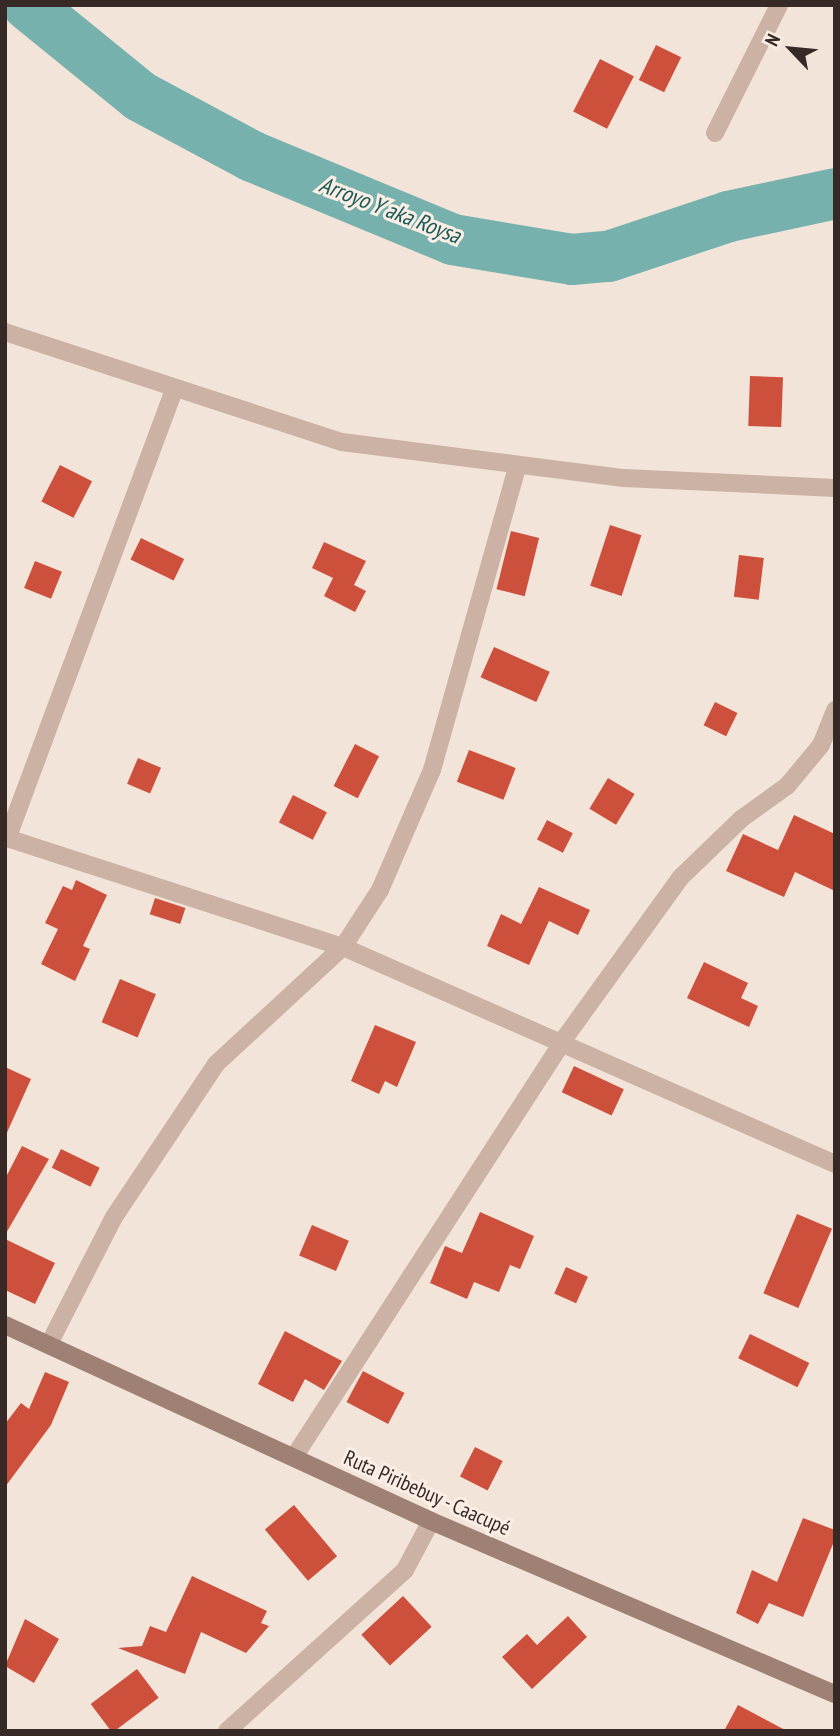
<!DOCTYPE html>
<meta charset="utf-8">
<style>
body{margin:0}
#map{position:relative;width:840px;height:1736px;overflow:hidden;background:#f3e4d9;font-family:"PT Sans Narrow",sans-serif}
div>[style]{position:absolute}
.river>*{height:51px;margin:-25.5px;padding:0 25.5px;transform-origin:25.5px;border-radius:25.5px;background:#76b1ae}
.building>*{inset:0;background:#cd503c;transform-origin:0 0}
.street>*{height:18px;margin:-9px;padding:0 9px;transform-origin:9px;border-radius:9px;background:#cbb2a4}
.secondary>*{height:18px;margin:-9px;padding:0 9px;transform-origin:9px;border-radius:9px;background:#9f8075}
span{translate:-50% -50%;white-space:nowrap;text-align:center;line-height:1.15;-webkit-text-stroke:6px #faeee5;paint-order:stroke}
.street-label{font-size:21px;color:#362926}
.water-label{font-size:23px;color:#195a57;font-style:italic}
.frame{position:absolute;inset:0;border:7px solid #362926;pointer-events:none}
.north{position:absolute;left:756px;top:14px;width:70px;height:70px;-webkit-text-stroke:5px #faeee5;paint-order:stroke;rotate:296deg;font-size:19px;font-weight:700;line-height:28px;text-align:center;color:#362926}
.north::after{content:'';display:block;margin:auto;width:24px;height:32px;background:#362926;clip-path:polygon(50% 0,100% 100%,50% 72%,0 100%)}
</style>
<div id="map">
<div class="river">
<div style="left:28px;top:5px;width:144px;rotate:39.1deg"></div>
<div style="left:140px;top:96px;width:127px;rotate:28.2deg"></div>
<div style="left:252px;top:156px;width:217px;rotate:22.5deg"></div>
<div style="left:452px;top:239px;width:121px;rotate:9.5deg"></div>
<div style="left:571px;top:259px;width:37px;rotate:-5deg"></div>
<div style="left:608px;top:256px;width:126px;rotate:-18.4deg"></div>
<div style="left:728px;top:216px;width:109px;rotate:-12.1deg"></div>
</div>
<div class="building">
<div style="left:656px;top:45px;width:28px;height:39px;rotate:26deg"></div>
<div style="left:600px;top:59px;width:38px;height:59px;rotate:27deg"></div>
<div style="left:750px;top:376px;width:33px;height:50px;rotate:2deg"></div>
<div style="left:60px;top:465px;width:36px;height:41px;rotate:27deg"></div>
<div style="left:610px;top:525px;width:33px;height:64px;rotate:18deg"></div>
<div style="left:511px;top:531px;width:29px;height:60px;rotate:14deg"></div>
<div style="left:141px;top:538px;width:48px;height:24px;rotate:26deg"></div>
<div style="clip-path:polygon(324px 542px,366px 561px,354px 585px,366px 591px,355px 612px,324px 596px,333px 578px,312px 568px)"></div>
<div style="left:739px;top:555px;width:25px;height:42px;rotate:7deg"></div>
<div style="left:35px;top:561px;width:29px;height:29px;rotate:22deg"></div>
<div style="left:494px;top:647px;width:61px;height:33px;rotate:24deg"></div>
<div style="left:715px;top:702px;width:25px;height:26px;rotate:26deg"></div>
<div style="left:355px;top:744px;width:27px;height:47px;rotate:27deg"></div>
<div style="left:469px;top:750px;width:50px;height:34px;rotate:21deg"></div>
<div style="left:138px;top:758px;width:25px;height:28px;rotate:23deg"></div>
<div style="left:608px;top:778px;width:31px;height:36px;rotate:31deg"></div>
<div style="left:293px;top:795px;width:38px;height:31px;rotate:27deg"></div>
<div style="clip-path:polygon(794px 815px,835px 834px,835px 891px,795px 872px,784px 897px,726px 871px,743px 834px,778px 850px)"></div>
<div style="left:547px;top:820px;width:29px;height:22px;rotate:27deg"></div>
<div style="clip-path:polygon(76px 880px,107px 895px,83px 946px,90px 949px,75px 981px,41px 964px,58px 929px,45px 923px,63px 886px,72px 890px)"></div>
<div style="clip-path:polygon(539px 887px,590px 910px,578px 935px,549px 921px,529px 965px,487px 946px,501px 914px,521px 924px)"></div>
<div style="left:155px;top:898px;width:32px;height:17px;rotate:18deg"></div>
<div style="clip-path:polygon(704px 962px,748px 983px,741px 998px,758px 1006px,749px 1027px,687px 998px)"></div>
<div style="left:120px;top:979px;width:39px;height:47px;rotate:23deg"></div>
<div style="clip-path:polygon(375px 1025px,416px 1042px,397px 1087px,385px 1081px,379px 1094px,351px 1081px)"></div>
<div style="left:574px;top:1066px;width:55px;height:29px;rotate:25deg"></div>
<div style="clip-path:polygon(5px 1067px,31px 1079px,5px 1137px)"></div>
<div style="clip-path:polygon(22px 1146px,49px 1159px,5px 1235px,5px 1179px)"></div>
<div style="left:61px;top:1149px;width:43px;height:21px;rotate:26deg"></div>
<div style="clip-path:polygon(480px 1212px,534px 1236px,520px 1269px,510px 1265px,499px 1292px,474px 1282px,467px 1299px,430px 1283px,445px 1246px,462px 1253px)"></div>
<div style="left:797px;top:1214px;width:38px;height:86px;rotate:23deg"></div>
<div style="left:312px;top:1225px;width:40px;height:33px;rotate:23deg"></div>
<div style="clip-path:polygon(5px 1239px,55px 1263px,35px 1304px,5px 1290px)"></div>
<div style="left:566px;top:1267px;width:24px;height:29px;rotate:24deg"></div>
<div style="clip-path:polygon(285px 1331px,342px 1361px,324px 1390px,305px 1379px,293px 1402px,258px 1384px)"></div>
<div style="left:750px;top:1334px;width:66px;height:27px;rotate:26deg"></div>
<div style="left:363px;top:1371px;width:47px;height:35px;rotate:28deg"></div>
<div style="clip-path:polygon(45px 1372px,69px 1382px,51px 1425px,5px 1487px,5px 1424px,21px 1403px,29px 1409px)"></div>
<div style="left:475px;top:1447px;width:31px;height:33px;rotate:27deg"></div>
<div style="left:294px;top:1505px;width:67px;height:38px;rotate:50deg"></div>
<div style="clip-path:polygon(803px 1518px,835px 1530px,835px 1539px,803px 1617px,769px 1603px,758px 1624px,736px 1613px,752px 1570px,777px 1582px)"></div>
<div style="clip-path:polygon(192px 1576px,267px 1611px,261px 1623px,269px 1626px,246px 1653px,201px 1632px,185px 1674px,118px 1648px,142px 1646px,150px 1626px,166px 1632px)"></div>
<div style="left:403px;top:1596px;width:42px;height:57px;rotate:47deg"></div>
<div style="clip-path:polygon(568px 1616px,587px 1637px,532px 1689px,502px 1657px,527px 1634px,537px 1645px)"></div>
<div style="clip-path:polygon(25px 1619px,59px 1639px,34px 1683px,5px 1666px)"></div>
<div style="left:137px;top:1669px;width:36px;height:58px;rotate:53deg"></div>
<div style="clip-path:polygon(738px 1705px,787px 1731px,724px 1731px)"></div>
</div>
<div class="street">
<div style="left:715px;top:133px;width:143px;rotate:-63.4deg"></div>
<div style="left:5px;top:332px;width:354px;rotate:18.1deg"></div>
<div style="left:342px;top:442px;width:284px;rotate:7.3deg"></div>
<div style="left:624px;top:478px;width:211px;rotate:2.7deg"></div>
<div style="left:174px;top:390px;width:478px;rotate:110.4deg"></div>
<div style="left:7px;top:838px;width:353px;rotate:18deg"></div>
<div style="left:343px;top:947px;width:538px;rotate:23.8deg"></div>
<div style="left:50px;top:1342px;width:140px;rotate:-62.9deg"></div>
<div style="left:114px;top:1217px;width:184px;rotate:-56.3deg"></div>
<div style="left:216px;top:1064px;width:173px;rotate:-42.7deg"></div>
<div style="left:343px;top:947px;width:68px;rotate:-57deg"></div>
<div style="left:380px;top:890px;width:131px;rotate:-66.6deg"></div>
<div style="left:432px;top:770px;width:315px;rotate:-74.3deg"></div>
<div style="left:294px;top:1457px;width:498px;rotate:-57.1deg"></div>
<div style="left:564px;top:1039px;width:198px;rotate:-54.2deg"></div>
<div style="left:680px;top:878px;width:85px;rotate:-44deg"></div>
<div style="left:741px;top:819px;width:57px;rotate:-35.7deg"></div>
<div style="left:787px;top:786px;width:53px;rotate:-50.3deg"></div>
<div style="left:821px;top:745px;width:38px;rotate:-68deg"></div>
<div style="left:227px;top:1731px;width:240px;rotate:-42.1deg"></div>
<div style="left:405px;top:1570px;width:55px;rotate:-62deg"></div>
</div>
<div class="secondary">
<div style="left:5px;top:1325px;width:469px;rotate:24.7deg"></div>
<div style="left:431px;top:1521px;width:439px;rotate:23.2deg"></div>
</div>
<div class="street-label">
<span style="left:427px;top:1493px;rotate:24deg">Ruta Piribebuy - Caacupé</span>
</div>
<div class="water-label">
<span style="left:390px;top:210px;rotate:21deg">Arroyo Y aka Roysa</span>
</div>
<div class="frame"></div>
<div class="north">N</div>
</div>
